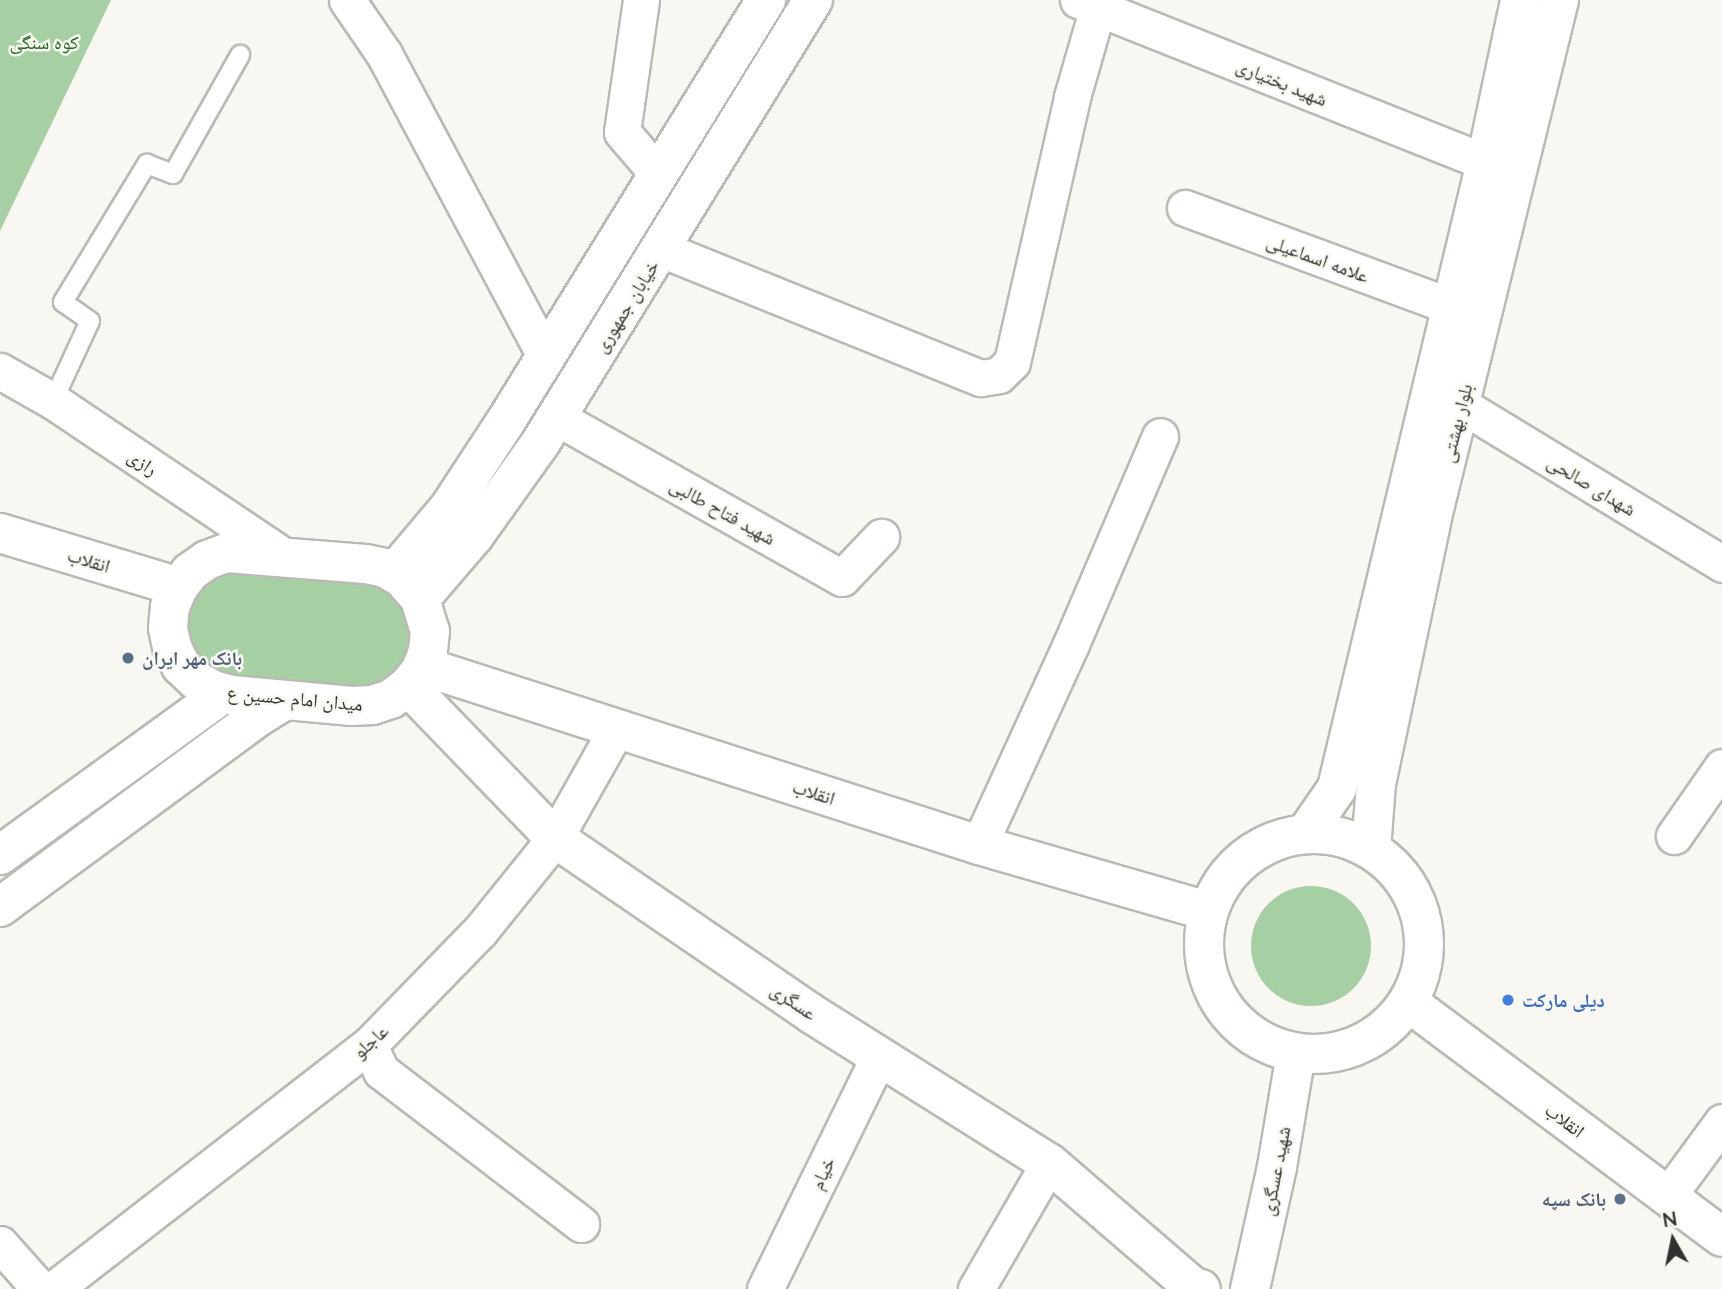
<!DOCTYPE html>
<meta charset="utf-8">
<style>
body{margin:0}
#map{position:relative;width:1722px;height:1289px;overflow:hidden;background:#f8f7f1;font-family:Lato,"Noto Naskh Arabic",sans-serif}
div>[style]{position:absolute}
.green>*{inset:0;background:#a6d0a3}
.round{border-radius:50%}
.roads{filter:drop-shadow(2px 0 #bab9b4) drop-shadow(-2px 0 #bab9b4) drop-shadow(0 2px #bab9b4) drop-shadow(0 -2px #bab9b4)}
.lane>*{height:18px;margin:-9px;padding:0 9px;transform-origin:9px;border-radius:9px;background:#fff}
.street>*{height:35px;margin:-17.5px;padding:0 17.5px;transform-origin:17.5px;border-radius:17.5px;background:#fff}
.secondary>*{height:38px;margin:-19px;padding:0 19px;transform-origin:19px;border-radius:19px;background:#fff}
.secondary>.ring{margin:-19px;padding:0;box-sizing:content-box;background:none;border:38px solid #fff;border-radius:50%}
.dots>*{width:19px;height:19px;translate:-50% -50%;box-sizing:border-box;border:4px solid #f8f7f1;border-radius:50%}
span{translate:-50% -50%;white-space:nowrap;text-align:center;line-height:1.15;-webkit-text-stroke:5px #f8f7f1;paint-order:stroke}
.park-label{font-size:19px;color:#20681d}
.street-label{font-size:19px;color:#32312f}
.service-label{font-size:19px;color:#4e5e75;font-weight:700}
.left{translate:0 -50%;text-align:left}
.right{translate:-100% -50%;text-align:right}
.shop-label{font-size:19px;color:#366cbe;font-weight:700}
.north{position:absolute;left:1638px;top:1205px;width:70px;height:70px;-webkit-text-stroke:5px #f8f7f1;paint-order:stroke;rotate:351deg;font-size:19px;font-weight:700;line-height:28px;text-align:center;color:#32312f}
.north::after{content:'';display:block;margin:auto;width:24px;height:32px;background:#32312f;clip-path:polygon(50% 0,100% 100%,50% 72%,0 100%)}
</style>
<div id="map">
<div class="green">
<div style="clip-path:polygon(0 0,111px 0,0 231px)"></div>
<div style="clip-path:polygon(229px 570px,363px 580px,392px 592px,410px 617px,412px 648px,396px 674px,369px 689px,220px 675px,195px 656px,188px 642px,187px 611px,202px 584px)"></div>
<div class="round" style="left:1251px;top:886px;width:120px;height:120px"></div>
</div>
<div class="roads">
<div class="lane">
<div style="left:53px;top:401px;width:88px;rotate:-65.2deg"></div>
<div style="left:90px;top:321px;width:33px;rotate:-145deg"></div>
<div style="left:63px;top:302px;width:162px;rotate:-58.7deg"></div>
<div style="left:147px;top:164px;width:28px;rotate:21deg"></div>
<div style="left:173px;top:174px;width:137px;rotate:-60.6deg"></div>
</div>
<div class="street">
<div style="left:347px;top:0;width:65px;rotate:55.6deg"></div>
<div style="left:384px;top:54px;width:344px;rotate:61.9deg"></div>
<div style="left:641px;top:0;width:133px;rotate:98.2deg"></div>
<div style="left:622px;top:132px;width:55px;rotate:49.4deg"></div>
<div style="left:1078px;top:0;width:439px;rotate:21.7deg"></div>
<div style="left:1185px;top:208px;width:285px;rotate:20.3deg"></div>
<div style="left:661px;top:249px;width:345px;rotate:22deg"></div>
<div style="left:981px;top:378px;width:18px;rotate:-9deg"></div>
<div style="left:999px;top:375px;width:18px;rotate:-45deg"></div>
<div style="left:1012px;top:362px;width:272px;rotate:-77.2deg"></div>
<div style="left:1072px;top:97px;width:101px;rotate:-73.9deg"></div>
<div style="left:0;top:371px;width:61px;rotate:29.5deg"></div>
<div style="left:53px;top:401px;width:278px;rotate:33.9deg"></div>
<div style="left:1461px;top:405px;width:306px;rotate:31.3deg"></div>
<div style="left:556px;top:417px;width:328px;rotate:29.4deg"></div>
<div style="left:842px;top:578px;width:57px;rotate:-46.4deg"></div>
<div style="left:1674px;top:836px;width:84px;rotate:-55.2deg"></div>
<div style="left:979px;top:845px;width:221px;rotate:-65.4deg"></div>
<div style="left:1071px;top:644px;width:226px;rotate:-66.8deg"></div>
<div style="left:369px;top:1045px;width:29px;rotate:65deg"></div>
<div style="left:381px;top:1071px;width:252px;rotate:37.4deg"></div>
<div style="left:1667px;top:1197px;width:93px;rotate:-53.7deg"></div>
<div style="left:0;top:1244px;width:60px;rotate:48.4deg"></div>
<div style="left:54px;top:1289px;width:398px;rotate:-37.8deg"></div>
<div style="left:369px;top:1045px;width:159px;rotate:-45.8deg"></div>
<div style="left:480px;top:931px;width:119px;rotate:-51.1deg"></div>
<div style="left:555px;top:838px;width:126px;rotate:-60.6deg"></div>
<div style="left:765px;top:1289px;width:259px;rotate:-63.9deg"></div>
<div style="left:976px;top:1289px;width:146px;rotate:-59.9deg"></div>
</div>
<div class="secondary">
<div style="left:0;top:533px;width:187px;rotate:16.8deg"></div>
<div style="left:226px;top:553px;width:140px;rotate:4.5deg"></div>
<div style="left:366px;top:564px;width:19px;rotate:12deg"></div>
<div style="left:385px;top:568px;width:20px;rotate:30deg"></div>
<div style="left:402px;top:578px;width:28px;rotate:49deg"></div>
<div style="left:420px;top:599px;width:34px;rotate:73deg"></div>
<div style="left:430px;top:631px;width:20px;rotate:96deg"></div>
<div style="left:428px;top:651px;width:20px;rotate:110deg"></div>
<div style="left:421px;top:670px;width:21px;rotate:129deg"></div>
<div style="left:408px;top:686px;width:21px;rotate:143deg"></div>
<div style="left:391px;top:699px;width:20px;rotate:162deg"></div>
<div style="left:372px;top:705px;width:20px;rotate:177deg"></div>
<div style="left:352px;top:706px;width:121px;rotate:-174.8deg"></div>
<div style="left:232px;top:695px;width:20px;rotate:-165deg"></div>
<div style="left:213px;top:690px;width:20px;rotate:-150deg"></div>
<div style="left:196px;top:680px;width:21px;rotate:-137deg"></div>
<div style="left:181px;top:666px;width:21px;rotate:-115deg"></div>
<div style="left:172px;top:647px;width:19px;rotate:-102deg"></div>
<div style="left:168px;top:628px;width:21px;rotate:-85deg"></div>
<div style="left:170px;top:607px;width:21px;rotate:-67deg"></div>
<div style="left:178px;top:588px;width:20px;rotate:-53deg"></div>
<div style="left:190px;top:572px;width:21px;rotate:-35deg"></div>
<div style="left:207px;top:560px;width:20px;rotate:-20deg"></div>
<div style="left:394px;top:573px;width:85px;rotate:-49.8deg"></div>
<div style="left:449px;top:508px;width:104px;rotate:-56.8deg"></div>
<div style="left:506px;top:421px;width:495px;rotate:-58.3deg"></div>
<div style="left:420px;top:599px;width:83px;rotate:-49.4deg"></div>
<div style="left:474px;top:536px;width:115px;rotate:-54.5deg"></div>
<div style="left:541px;top:442px;width:519px;rotate:-58.39deg"></div>
<div style="left:422px;top:666px;width:585px;rotate:17.82deg"></div>
<div style="left:979px;top:845px;width:237px;rotate:16.1deg"></div>
<div style="left:408px;top:686px;width:211px;rotate:46deg"></div>
<div style="left:555px;top:838px;width:311px;rotate:34.4deg"></div>
<div style="left:812px;top:1014px;width:280px;rotate:32.2deg"></div>
<div style="left:1049px;top:1163px;width:190px;rotate:40.7deg"></div>
<div style="left:1193px;top:1287px;width:8px;rotate:14deg"></div>
<div style="left:1306px;top:833px;width:55px;rotate:-55.4deg"></div>
<div style="left:1337px;top:788px;width:643px;rotate:-76.61deg"></div>
<div style="left:1486px;top:162px;width:166px;rotate:-78.1deg"></div>
<div class="ring" style="left:1204px;top:834px;width:182px;height:182px"></div>
<div style="left:1371px;top:849px;width:65px;rotate:-85.6deg"></div>
<div style="left:1376px;top:784px;width:285px;rotate:-78.1deg"></div>
<div style="left:1435px;top:505px;width:520px;rotate:-76.2deg"></div>
<div style="left:0;top:855px;width:276px;rotate:-35.9deg"></div>
<div style="left:0;top:907px;width:320px;rotate:-36.4deg"></div>
<div style="left:258px;top:717px;width:32px;rotate:-32deg"></div>
<div style="left:1408px;top:1002px;width:392px;rotate:36.8deg"></div>
<div style="left:1250px;top:1289px;width:125px;rotate:-77.5deg"></div>
<div style="left:1277px;top:1167px;width:116px;rotate:-80.5deg"></div>
</div>
</div>
<div class="dots">
<div style="left:128px;top:658px;background:#5c6f8a"></div>
<div style="left:1508px;top:1000px;background:#3f7fe0"></div>
<div style="left:1620px;top:1199px;background:#5c6f8a"></div>
</div>
<div class="park-label">
<span style="left:44px;top:42px">کوه سنگی</span>
</div>
<div class="street-label">
<span style="left:1282px;top:82px;rotate:22deg">شهید بختیاری</span>
<span style="left:1318px;top:258px;rotate:20deg">علامه اسماعیلی</span>
<span style="left:626px;top:306px;rotate:-58deg">خیابان جمهوری</span>
<span style="left:1456px;top:423px;rotate:-76deg">بلوار بهشتی</span>
<span style="left:143px;top:462px;rotate:34deg">رازی</span>
<span style="left:1592px;top:485px;rotate:31deg">شهدای صالحی</span>
<span style="left:723px;top:511px;rotate:29deg">شهید فتاح طالبی</span>
<span style="left:89px;top:560px;rotate:17deg">انقلاب</span>
<span style="left:295px;top:698px;rotate:5deg">میدان امام حسین ع</span>
<span style="left:814px;top:792px;rotate:18deg">انقلاب</span>
<span style="left:794px;top:1001px;rotate:34deg">عسگری</span>
<span style="left:370px;top:1041px;rotate:-42deg">عاجلو</span>
<span style="left:1565px;top:1120px;rotate:37deg">انقلاب</span>
<span style="left:1275px;top:1171px;rotate:-79deg">شهید عسگری</span>
<span style="left:822px;top:1173px;rotate:-64deg">خیام</span>
</div>
<div class="service-label">
<span class="left" style="left:142px;top:658px">بانک مهر ایران</span>
<span class="right" style="left:1606px;top:1199px">بانک سپه</span>
</div>
<div class="shop-label">
<span class="left" style="left:1522px;top:1000px">دیلی مارکت</span>
</div>
<div class="north">N</div>
</div>
